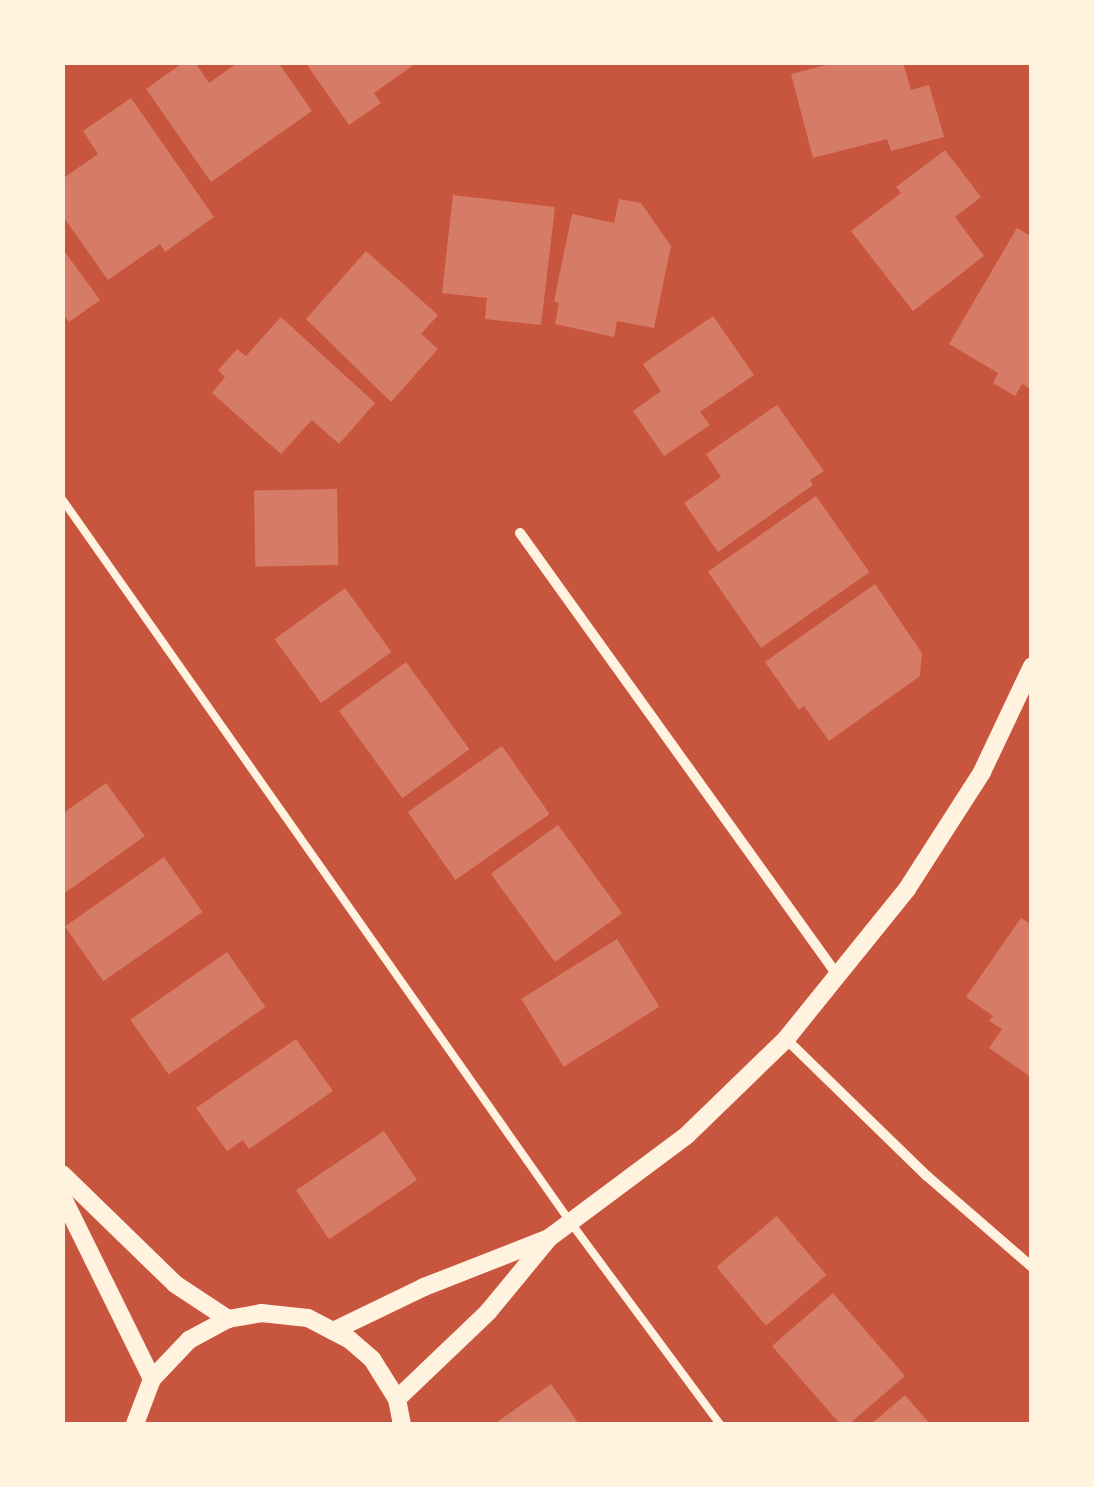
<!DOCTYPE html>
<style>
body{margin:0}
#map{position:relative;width:1094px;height:1487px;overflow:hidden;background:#c8553d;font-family:Ubuntu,sans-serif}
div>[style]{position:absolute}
.building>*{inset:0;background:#d67c66;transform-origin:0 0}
.service>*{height:8px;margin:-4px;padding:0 4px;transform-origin:4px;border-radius:4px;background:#fff3e0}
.minor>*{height:10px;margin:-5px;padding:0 5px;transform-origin:5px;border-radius:5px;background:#fff3e0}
.tertiary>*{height:18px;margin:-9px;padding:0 9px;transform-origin:9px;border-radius:9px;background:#fff3e0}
span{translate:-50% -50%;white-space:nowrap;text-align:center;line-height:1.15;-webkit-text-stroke:10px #fff3e0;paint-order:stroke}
.frame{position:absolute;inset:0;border:65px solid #fff3e0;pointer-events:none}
</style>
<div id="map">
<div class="building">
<div style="clip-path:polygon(184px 62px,195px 62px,209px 83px,239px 62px,278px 62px,312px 111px,211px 182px,146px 89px)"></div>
<div style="clip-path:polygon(305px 62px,418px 62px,374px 93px,381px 103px,349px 125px)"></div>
<div style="clip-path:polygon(837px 62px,903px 62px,911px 90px,929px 85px,944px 137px,891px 151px,887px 139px,813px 158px,791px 74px)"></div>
<div style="clip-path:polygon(131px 98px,214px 217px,165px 252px,160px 244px,108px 280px,62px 215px,62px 179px,98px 154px,83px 131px)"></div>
<div style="clip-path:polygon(945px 150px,981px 197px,955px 217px,984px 256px,913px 311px,851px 231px,901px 193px,896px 187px)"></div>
<div style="clip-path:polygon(453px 195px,555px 207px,541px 325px,485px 319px,487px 298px,442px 293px)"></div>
<div style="clip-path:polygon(619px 199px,641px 203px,671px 246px,654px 328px,617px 321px,614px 337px,555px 324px,559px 303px,554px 301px,572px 214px,614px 223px)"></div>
<div style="clip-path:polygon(1017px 228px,1032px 237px,1032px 390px,1022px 384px,1015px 396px,993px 383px,998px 373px,949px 344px)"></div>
<div style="clip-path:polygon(62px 248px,100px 300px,69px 322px,62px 313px)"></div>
<div style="clip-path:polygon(366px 251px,438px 315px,421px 334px,438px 349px,391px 402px,306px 319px)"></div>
<div style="clip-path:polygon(713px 316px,754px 375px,700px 412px,710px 425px,664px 456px,633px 411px,661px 391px,643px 364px)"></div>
<div style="clip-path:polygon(281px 317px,375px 403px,339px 444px,312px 420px,281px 454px,212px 393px,225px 377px,218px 370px,237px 349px,246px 356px)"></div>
<div style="clip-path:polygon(777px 405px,824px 471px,810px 480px,813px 485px,718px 552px,684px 503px,721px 477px,706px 454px)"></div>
<div style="left:337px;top:489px;width:76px;height:83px;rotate:89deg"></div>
<div style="left:816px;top:496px;width:93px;height:132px;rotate:55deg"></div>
<div style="clip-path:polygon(875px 584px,922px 653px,920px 676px,829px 741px,804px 706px,799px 710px,765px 662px)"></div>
<div style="left:345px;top:588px;width:79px;height:87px;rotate:54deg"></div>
<div style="left:406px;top:662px;width:108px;height:83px;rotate:54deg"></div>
<div style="left:502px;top:746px;width:83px;height:115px;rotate:55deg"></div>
<div style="clip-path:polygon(106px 783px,145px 836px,62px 895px,62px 814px)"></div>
<div style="left:558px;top:825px;width:109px;height:83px;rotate:54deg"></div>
<div style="left:164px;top:857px;width:67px;height:121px;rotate:55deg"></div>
<div style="clip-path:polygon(1021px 918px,1032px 925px,1032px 1078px,989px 1048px,1002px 1029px,989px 1021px,993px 1016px,966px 997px)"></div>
<div style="left:617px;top:939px;width:80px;height:113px;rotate:58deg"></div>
<div style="left:227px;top:952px;width:67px;height:118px;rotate:55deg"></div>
<div style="clip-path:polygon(296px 1039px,333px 1091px,249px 1149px,243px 1140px,227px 1151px,196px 1108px)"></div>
<div style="left:384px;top:1131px;width:59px;height:106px;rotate:56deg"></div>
<div style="left:777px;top:1216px;width:77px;height:79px;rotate:50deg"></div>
<div style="clip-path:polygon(833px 1293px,905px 1376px,849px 1424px,840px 1424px,772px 1346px)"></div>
<div style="clip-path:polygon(551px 1384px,579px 1424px,494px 1424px)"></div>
<div style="clip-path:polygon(905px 1395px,930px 1424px,871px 1424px)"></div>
</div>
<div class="service">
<div style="left:62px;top:499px;width:885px;rotate:54.89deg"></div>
<div style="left:571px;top:1223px;width:250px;rotate:53.5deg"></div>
</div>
<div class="minor">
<div style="left:520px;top:533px;width:545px;rotate:54.33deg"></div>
<div style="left:786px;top:1039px;width:197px;rotate:44.2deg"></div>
<div style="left:927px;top:1176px;width:139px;rotate:40.9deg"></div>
</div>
<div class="tertiary">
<div style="left:62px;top:1174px;width:158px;rotate:44.2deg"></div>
<div style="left:175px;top:1284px;width:64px;rotate:33.4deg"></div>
<div style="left:62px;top:1196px;width:204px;rotate:63.8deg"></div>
<div style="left:333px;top:1331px;width:101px;rotate:-25.8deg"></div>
<div style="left:424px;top:1287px;width:134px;rotate:-21.4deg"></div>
<div style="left:549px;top:1238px;width:172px;rotate:-36.7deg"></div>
<div style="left:687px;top:1135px;width:138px;rotate:-44.1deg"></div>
<div style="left:786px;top:1039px;width:193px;rotate:-51.1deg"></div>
<div style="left:907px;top:889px;width:139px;rotate:-57.3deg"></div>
<div style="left:982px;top:772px;width:117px;rotate:-64.7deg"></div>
<div style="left:397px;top:1399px;width:126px;rotate:-43.7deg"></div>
<div style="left:488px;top:1312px;width:96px;rotate:-50.5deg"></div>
<div style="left:135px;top:1424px;width:48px;rotate:-69.3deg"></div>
<div style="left:152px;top:1379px;width:54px;rotate:-46.5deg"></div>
<div style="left:189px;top:1340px;width:44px;rotate:-28.3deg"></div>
<div style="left:228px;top:1319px;width:34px;rotate:-10deg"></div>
<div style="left:261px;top:1313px;width:47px;rotate:6.1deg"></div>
<div style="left:308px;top:1318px;width:47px;rotate:27.6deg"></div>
<div style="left:350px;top:1340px;width:29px;rotate:41deg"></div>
<div style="left:372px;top:1359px;width:47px;rotate:58deg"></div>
<div style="left:397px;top:1399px;width:25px;rotate:79deg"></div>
</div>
<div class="frame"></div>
</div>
